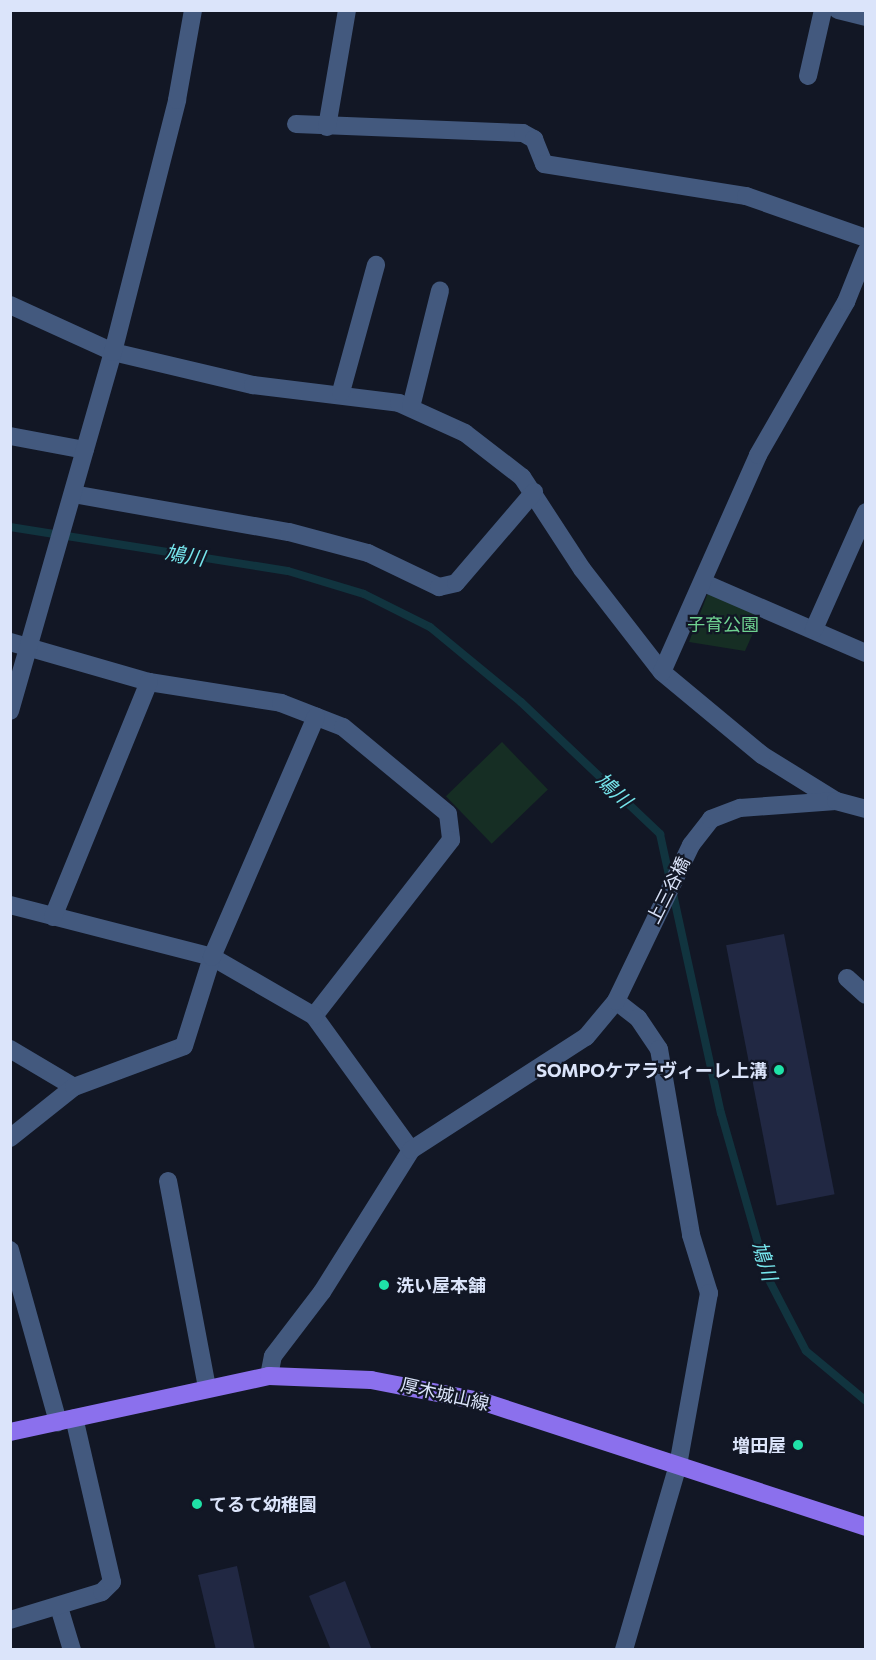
<!DOCTYPE html>
<meta charset="utf-8">
<style>
body{margin:0}
#map{position:relative;width:876px;height:1660px;overflow:hidden;background:#121725;font-family:Commissioner,"Noto Sans JP",sans-serif}
div>[style]{position:absolute}
.green>*{inset:0;background:#162e24;transform-origin:0 0}
.stream>*{height:8px;margin:-4px;padding:0 4px;transform-origin:4px;border-radius:4px;background:#11343f}
.building>*{inset:0;background:#212843;transform-origin:0 0}
.minor>*{height:18px;margin:-9px;padding:0 9px;transform-origin:9px;border-radius:9px;background:#43597e}
.major>*{height:18px;margin:-9px;padding:0 9px;transform-origin:9px;border-radius:9px;background:#8b70ed}
.dots>*{width:16px;height:16px;translate:-50% -50%;box-sizing:border-box;border:3px solid #121725;border-radius:50%}
span{translate:-50% -50%;white-space:nowrap;text-align:center;line-height:1.15;-webkit-text-stroke:4.5px #121725;paint-order:stroke}
.park-label{font-size:18px;color:#6fd291}
.street-label{font-size:18px;color:#dbe4fa}
.poi-label{font-size:18px;color:#dbe4fa;font-weight:700}
.right{translate:-100% -50%;text-align:right}
.left{translate:0 -50%;text-align:left}
.water-label{font-size:20px;color:#76e6ed;font-style:italic}
.frame{position:absolute;inset:0;border:12px solid #dbe4fa;pointer-events:none}
</style>
<div id="map">
<div class="green">
<div style="clip-path:polygon(708px 593px,761px 615px,745px 651px,689px 642px)"></div>
<div style="left:502px;top:742px;width:66px;height:78px;rotate:46deg"></div>
</div>
<div class="stream">
<div style="left:10px;top:527px;width:281px;rotate:9deg"></div>
<div style="left:288px;top:571px;width:79px;rotate:16.8deg"></div>
<div style="left:364px;top:594px;width:74px;rotate:26.6deg"></div>
<div style="left:430px;top:627px;width:118px;rotate:39.5deg"></div>
<div style="left:521px;top:702px;width:192px;rotate:43.5deg"></div>
<div style="left:660px;top:834px;width:286px;rotate:77.7deg"></div>
<div style="left:721px;top:1113px;width:172px;rotate:74.1deg"></div>
<div style="left:768px;top:1278px;width:82px;rotate:62.5deg"></div>
<div style="left:806px;top:1351px;width:78px;rotate:39.8deg"></div>
</div>
<div class="building">
<div style="left:784px;top:934px;width:265px;height:59px;rotate:79deg"></div>
<div style="clip-path:polygon(237px 1566px,255px 1650px,216px 1650px,198px 1575px)"></div>
<div style="clip-path:polygon(345px 1581px,372px 1650px,331px 1650px,309px 1596px)"></div>
</div>
<div class="minor">
<div style="left:838px;top:10px;width:29px;rotate:14deg"></div>
<div style="left:808px;top:76px;width:68px;rotate:-77.2deg"></div>
<div style="left:296px;top:124px;width:227px;rotate:2.3deg"></div>
<div style="left:523px;top:133px;width:13px;rotate:29deg"></div>
<div style="left:534px;top:139px;width:27px;rotate:68deg"></div>
<div style="left:544px;top:164px;width:205px;rotate:9deg"></div>
<div style="left:746px;top:196px;width:127px;rotate:19.3deg"></div>
<div style="left:327px;top:127px;width:119px;rotate:-80.3deg"></div>
<div style="left:10px;top:305px;width:113px;rotate:24.5deg"></div>
<div style="left:113px;top:352px;width:144px;rotate:13.3deg"></div>
<div style="left:253px;top:385px;width:147px;rotate:7deg"></div>
<div style="left:399px;top:403px;width:72px;rotate:24.4deg"></div>
<div style="left:465px;top:433px;width:72px;rotate:37.7deg"></div>
<div style="left:522px;top:477px;width:110px;rotate:56.9deg"></div>
<div style="left:582px;top:569px;width:130px;rotate:52.2deg"></div>
<div style="left:341px;top:392px;width:132px;rotate:-74.6deg"></div>
<div style="left:411px;top:407px;width:120px;rotate:-76deg"></div>
<div style="left:10px;top:436px;width:76px;rotate:10.6deg"></div>
<div style="left:73px;top:494px;width:219px;rotate:10deg"></div>
<div style="left:289px;top:532px;width:82px;rotate:14.9deg"></div>
<div style="left:368px;top:553px;width:79px;rotate:25.6deg"></div>
<div style="left:439px;top:587px;width:17px;rotate:-13deg"></div>
<div style="left:456px;top:583px;width:120px;rotate:-49.4deg"></div>
<div style="left:704px;top:583px;width:176px;rotate:23.4deg"></div>
<div style="left:814px;top:629px;width:128px;rotate:-66deg"></div>
<div style="left:10px;top:642px;width:145px;rotate:16.1deg"></div>
<div style="left:149px;top:682px;width:134px;rotate:9deg"></div>
<div style="left:281px;top:703px;width:66px;rotate:21.2deg"></div>
<div style="left:343px;top:727px;width:136px;rotate:39.6deg"></div>
<div style="left:448px;top:814px;width:26px;rotate:83deg"></div>
<div style="left:451px;top:840px;width:223px;rotate:127.9deg"></div>
<div style="left:314px;top:1016px;width:165px;rotate:54.1deg"></div>
<div style="left:10px;top:711px;width:373px;rotate:-74deg"></div>
<div style="left:113px;top:352px;width:260px;rotate:-75.7deg"></div>
<div style="left:177px;top:100px;width:91px;rotate:-79.9deg"></div>
<div style="left:836px;top:801px;width:87px;rotate:-148.1deg"></div>
<div style="left:762px;top:755px;width:130px;rotate:-140.3deg"></div>
<div style="left:662px;top:672px;width:237px;rotate:-66.1deg"></div>
<div style="left:758px;top:455px;width:177px;rotate:-60.1deg"></div>
<div style="left:846px;top:302px;width:54px;rotate:-68.2deg"></div>
<div style="left:10px;top:905px;width:209px;rotate:14.4deg"></div>
<div style="left:212px;top:957px;width:118px;rotate:30deg"></div>
<div style="left:53px;top:917px;width:254px;rotate:-67.8deg"></div>
<div style="left:847px;top:978px;width:25px;rotate:42deg"></div>
<div style="left:616px;top:1001px;width:28px;rotate:38deg"></div>
<div style="left:638px;top:1018px;width:37px;rotate:56deg"></div>
<div style="left:659px;top:1049px;width:189px;rotate:80.2deg"></div>
<div style="left:691px;top:1235px;width:61px;rotate:72.8deg"></div>
<div style="left:709px;top:1293px;width:175px;rotate:100.2deg"></div>
<div style="left:678px;top:1465px;width:193px;rotate:106.3deg"></div>
<div style="left:10px;top:1049px;width:74px;rotate:30.7deg"></div>
<div style="left:10px;top:1138px;width:82px;rotate:-38.6deg"></div>
<div style="left:74px;top:1087px;width:117px;rotate:-20.4deg"></div>
<div style="left:184px;top:1046px;width:93px;rotate:-72.5deg"></div>
<div style="left:212px;top:957px;width:262px;rotate:-66.6deg"></div>
<div style="left:168px;top:1181px;width:211px;rotate:79.3deg"></div>
<div style="left:10px;top:1250px;width:179px;rotate:74.4deg"></div>
<div style="left:269px;top:1376px;width:20px;rotate:-79deg"></div>
<div style="left:273px;top:1356px;width:81px;rotate:-52.6deg"></div>
<div style="left:322px;top:1292px;width:168px;rotate:-57.9deg"></div>
<div style="left:411px;top:1150px;width:208px;rotate:-32.9deg"></div>
<div style="left:586px;top:1037px;width:47px;rotate:-50.2deg"></div>
<div style="left:616px;top:1001px;width:173px;rotate:-64.3deg"></div>
<div style="left:691px;top:845px;width:33px;rotate:-52deg"></div>
<div style="left:711px;top:819px;width:31px;rotate:-21deg"></div>
<div style="left:740px;top:808px;width:96px;rotate:-4.2deg"></div>
<div style="left:836px;top:801px;width:31px;rotate:15deg"></div>
<div style="left:59px;top:1607px;width:45px;rotate:73.2deg"></div>
<div style="left:10px;top:1620px;width:96px;rotate:-16.9deg"></div>
<div style="left:102px;top:1592px;width:14px;rotate:-45deg"></div>
<div style="left:112px;top:1582px;width:168px;rotate:-103deg"></div>
</div>
<div class="major">
<div style="left:10px;top:1432px;width:265px;rotate:-12.2deg"></div>
<div style="left:269px;top:1376px;width:102px;rotate:2.2deg"></div>
<div style="left:371px;top:1380px;width:115px;rotate:11deg"></div>
<div style="left:484px;top:1402px;width:402px;rotate:18.1deg"></div>
</div>
<div class="dots">
<div style="left:779px;top:1070px;background:#1fe2a7"></div>
<div style="left:384px;top:1285px;background:#1fe2a7"></div>
<div style="left:798px;top:1445px;background:#1fe2a7"></div>
<div style="left:197px;top:1504px;background:#1fe2a7"></div>
</div>
<div class="park-label">
<span style="left:723px;top:624px">子育公園</span>
</div>
<div class="street-label">
<span style="left:668px;top:890px;rotate:-63deg">上三谷橋</span>
<span style="left:445px;top:1394px;rotate:13deg">厚木城山線</span>
</div>
<div class="poi-label">
<span class="right" style="left:767px;top:1070px">SOMPOケアラヴィーレ上溝</span>
<span class="left" style="left:396px;top:1285px">洗い屋本舗</span>
<span class="right" style="left:786px;top:1445px">増田屋</span>
<span class="left" style="left:209px;top:1504px">てるて幼稚園</span>
</div>
<div class="water-label">
<span style="left:185px;top:555px;rotate:9deg">鳩川</span>
<span style="left:614px;top:790px;rotate:43deg">鳩川</span>
<span style="left:765px;top:1261px;rotate:72deg">鳩川</span>
</div>
<div class="frame"></div>
</div>
